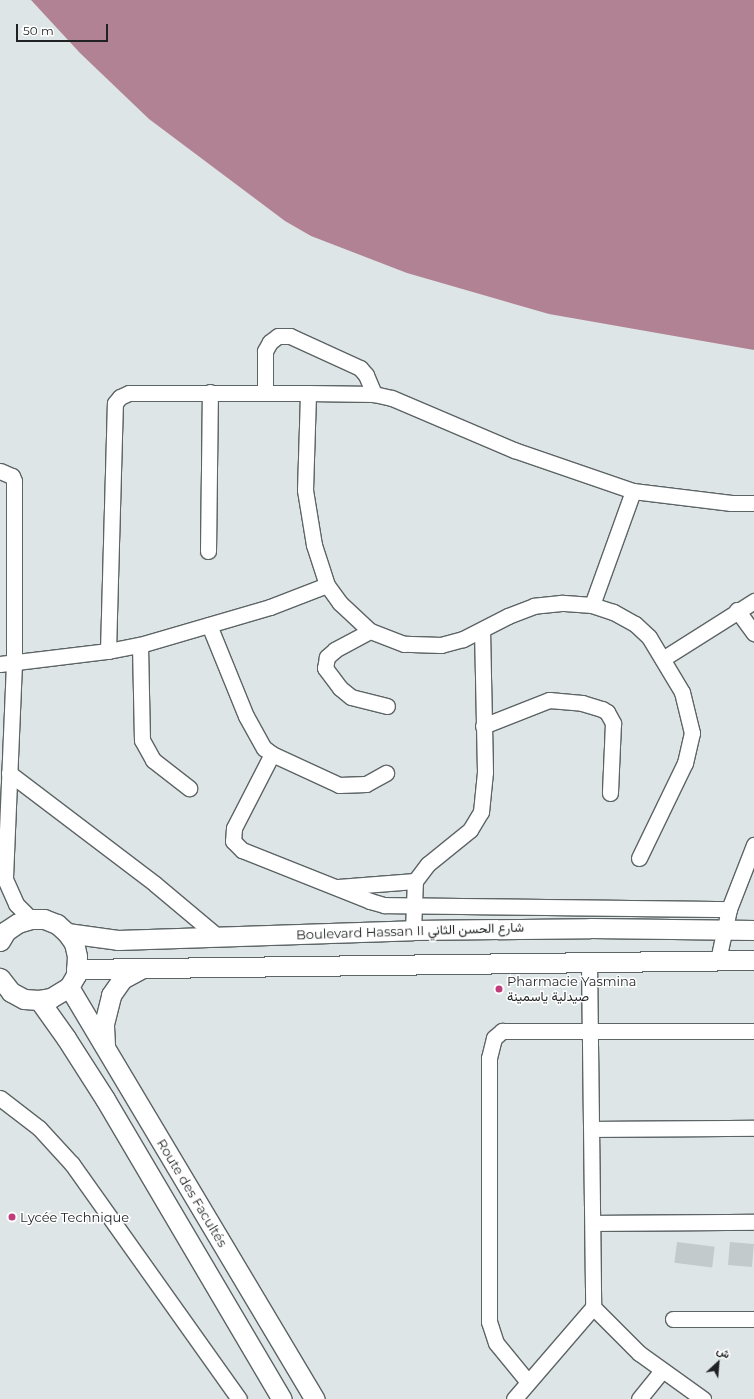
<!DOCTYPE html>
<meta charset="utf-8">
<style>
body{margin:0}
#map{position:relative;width:754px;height:1399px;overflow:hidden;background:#dee5e7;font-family:Montserrat,Vazirmatn,sans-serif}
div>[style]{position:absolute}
.water>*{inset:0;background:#b18293}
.building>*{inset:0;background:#c3cacc;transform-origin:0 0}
.roads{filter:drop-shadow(1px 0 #5d6465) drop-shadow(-1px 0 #5d6465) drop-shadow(0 1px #5d6465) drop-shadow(0 -1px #5d6465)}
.minor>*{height:15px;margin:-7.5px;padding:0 7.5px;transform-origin:7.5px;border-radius:7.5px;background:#fff}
.major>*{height:19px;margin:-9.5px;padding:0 9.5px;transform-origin:9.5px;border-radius:9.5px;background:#fff}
.dots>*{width:11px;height:11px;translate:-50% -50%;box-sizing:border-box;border:2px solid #fff;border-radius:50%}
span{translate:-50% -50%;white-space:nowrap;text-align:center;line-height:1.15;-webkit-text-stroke:3px #fff;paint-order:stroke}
.street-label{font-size:13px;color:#1f2122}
.poi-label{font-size:13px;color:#1f2122}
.left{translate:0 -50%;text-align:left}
.north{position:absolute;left:698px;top:1343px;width:40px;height:40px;-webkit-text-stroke:3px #fff;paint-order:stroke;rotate:26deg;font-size:11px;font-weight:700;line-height:16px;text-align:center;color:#1f2122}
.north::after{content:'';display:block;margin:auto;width:14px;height:18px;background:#1f2122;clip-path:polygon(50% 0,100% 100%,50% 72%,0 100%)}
.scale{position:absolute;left:16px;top:24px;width:92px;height:18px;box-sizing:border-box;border:2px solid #1f2122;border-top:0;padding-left:5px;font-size:12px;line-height:14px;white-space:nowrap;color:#1f2122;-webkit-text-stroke:3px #fff;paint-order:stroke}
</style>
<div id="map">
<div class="water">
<div style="clip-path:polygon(31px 0,754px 0,754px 350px,549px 314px,407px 273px,311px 236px,285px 221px,149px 119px,80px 53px)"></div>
</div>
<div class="building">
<div style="left:677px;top:1242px;width:38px;height:21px;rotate:7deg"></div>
<div style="left:730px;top:1242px;width:24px;height:23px;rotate:5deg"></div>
</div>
<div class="roads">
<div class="minor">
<div style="left:265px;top:392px;width:41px;rotate:-90deg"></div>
<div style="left:265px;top:351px;width:10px;rotate:-61deg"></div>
<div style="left:270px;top:342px;width:10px;rotate:-37deg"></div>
<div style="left:278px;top:336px;width:12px"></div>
<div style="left:290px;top:336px;width:77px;rotate:24.6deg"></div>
<div style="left:360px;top:368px;width:9px;rotate:49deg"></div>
<div style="left:366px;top:375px;width:21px;rotate:67deg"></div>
<div style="left:0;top:471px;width:13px;rotate:23deg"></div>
<div style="left:12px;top:476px;width:5px;rotate:68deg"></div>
<div style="left:14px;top:481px;width:182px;rotate:90deg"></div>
<div style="left:14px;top:663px;width:216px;rotate:92.4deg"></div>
<div style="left:5px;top:879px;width:27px;rotate:66deg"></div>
<div style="left:16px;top:904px;width:21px;rotate:45deg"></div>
<div style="left:208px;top:551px;width:159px;rotate:-89.3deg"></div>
<div style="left:592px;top:605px;width:121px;rotate:-70.2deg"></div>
<div style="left:737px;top:610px;width:29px;rotate:54deg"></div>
<div style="left:209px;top:625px;width:98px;rotate:67.9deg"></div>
<div style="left:246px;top:716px;width:37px;rotate:61deg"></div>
<div style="left:264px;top:748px;width:10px;rotate:37deg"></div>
<div style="left:272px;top:754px;width:74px;rotate:24.8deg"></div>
<div style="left:339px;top:785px;width:27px;rotate:-2deg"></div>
<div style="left:366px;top:784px;width:23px;rotate:-29deg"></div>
<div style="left:370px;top:631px;width:40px;rotate:152deg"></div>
<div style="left:335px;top:650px;width:11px;rotate:139deg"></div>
<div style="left:327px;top:657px;width:11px;rotate:100deg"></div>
<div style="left:325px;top:668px;width:25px;rotate:53deg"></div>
<div style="left:340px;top:688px;width:14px;rotate:39deg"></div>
<div style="left:351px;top:697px;width:37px;rotate:14deg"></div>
<div style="left:140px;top:645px;width:95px;rotate:88.8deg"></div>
<div style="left:142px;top:740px;width:23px;rotate:61deg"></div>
<div style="left:153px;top:760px;width:46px;rotate:37.9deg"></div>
<div style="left:108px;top:651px;width:248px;rotate:-88.4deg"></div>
<div style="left:115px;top:403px;width:8px;rotate:-50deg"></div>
<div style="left:120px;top:397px;width:10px;rotate:-24deg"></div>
<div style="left:129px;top:393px;width:179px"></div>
<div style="left:664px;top:658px;width:107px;rotate:-32.3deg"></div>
<div style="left:0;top:664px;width:109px;rotate:-6.9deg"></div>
<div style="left:108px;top:651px;width:33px;rotate:-11deg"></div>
<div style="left:140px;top:645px;width:135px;rotate:-16.3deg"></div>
<div style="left:270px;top:607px;width:61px;rotate:-21.1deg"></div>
<div style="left:483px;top:726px;width:71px;rotate:-21.5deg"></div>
<div style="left:549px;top:700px;width:33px;rotate:5deg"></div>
<div style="left:582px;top:703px;width:21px;rotate:17deg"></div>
<div style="left:602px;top:709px;width:6px;rotate:31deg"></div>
<div style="left:607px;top:712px;width:13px;rotate:61deg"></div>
<div style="left:613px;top:723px;width:70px;rotate:92.5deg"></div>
<div style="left:272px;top:754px;width:83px;rotate:117.2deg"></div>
<div style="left:234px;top:828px;width:13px;rotate:94deg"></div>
<div style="left:233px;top:841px;width:13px;rotate:45deg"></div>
<div style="left:242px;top:850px;width:138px;rotate:21.7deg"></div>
<div style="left:370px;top:901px;width:15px;rotate:16deg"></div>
<div style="left:384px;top:905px;width:345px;rotate:0.7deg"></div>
<div style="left:9px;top:773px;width:183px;rotate:37.2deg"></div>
<div style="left:155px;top:884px;width:81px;rotate:40deg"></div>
<div style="left:639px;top:858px;width:106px;rotate:-64.2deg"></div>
<div style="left:685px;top:763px;width:31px;rotate:-77deg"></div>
<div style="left:692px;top:733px;width:42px;rotate:-103.7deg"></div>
<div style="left:682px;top:692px;width:64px;rotate:-121deg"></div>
<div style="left:649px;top:637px;width:19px;rotate:-137deg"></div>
<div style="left:635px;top:624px;width:25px;rotate:-151deg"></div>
<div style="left:613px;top:612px;width:22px;rotate:-162deg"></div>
<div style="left:592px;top:605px;width:31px;rotate:-176deg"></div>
<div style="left:561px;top:603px;width:27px;rotate:174deg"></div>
<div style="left:534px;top:606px;width:28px;rotate:159deg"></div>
<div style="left:508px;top:616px;width:51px;rotate:152.9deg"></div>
<div style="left:463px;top:639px;width:23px;rotate:165deg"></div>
<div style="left:441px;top:645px;width:37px;rotate:-178deg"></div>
<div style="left:404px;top:644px;width:36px;rotate:-159deg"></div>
<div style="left:370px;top:631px;width:41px;rotate:-137deg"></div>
<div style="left:340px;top:603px;width:22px;rotate:-126deg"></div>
<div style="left:327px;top:585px;width:42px;rotate:-108deg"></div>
<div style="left:314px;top:545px;width:56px;rotate:-99.3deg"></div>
<div style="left:305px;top:490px;width:97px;rotate:-88.2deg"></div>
<div style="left:308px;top:393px;width:66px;rotate:0.9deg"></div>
<div style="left:374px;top:394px;width:18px;rotate:13deg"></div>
<div style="left:392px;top:398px;width:133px;rotate:23.1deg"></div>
<div style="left:514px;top:450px;width:126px;rotate:19deg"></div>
<div style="left:633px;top:491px;width:99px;rotate:7deg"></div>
<div style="left:731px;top:503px;width:23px"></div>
<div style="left:338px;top:887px;width:77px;rotate:-4.5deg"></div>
<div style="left:413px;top:930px;width:49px;rotate:-87.7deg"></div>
<div style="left:415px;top:881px;width:21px;rotate:-53deg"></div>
<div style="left:428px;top:864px;width:54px;rotate:-39deg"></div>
<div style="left:470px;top:830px;width:21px;rotate:-59deg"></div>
<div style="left:481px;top:812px;width:40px;rotate:-84.3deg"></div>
<div style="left:485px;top:772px;width:142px;rotate:-91.2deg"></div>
<div style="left:718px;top:960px;width:52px;rotate:-77.8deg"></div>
<div style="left:729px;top:909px;width:69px;rotate:-68.7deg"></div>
<div style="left:589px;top:961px;width:346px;rotate:89.3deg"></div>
<div style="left:593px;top:1307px;width:65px;rotate:45deg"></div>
<div style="left:639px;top:1353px;width:79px;rotate:35.7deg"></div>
<div style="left:0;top:1098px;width:49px;rotate:37.6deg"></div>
<div style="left:39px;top:1128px;width:49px;rotate:47.5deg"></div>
<div style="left:72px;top:1164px;width:288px;rotate:54.6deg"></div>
<div style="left:593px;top:1129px;width:161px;rotate:-0.4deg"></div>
<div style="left:593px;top:1223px;width:161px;rotate:-0.4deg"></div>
<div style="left:673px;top:1319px;width:81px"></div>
<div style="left:528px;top:1382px;width:50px;rotate:-129.4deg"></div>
<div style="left:496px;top:1343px;width:22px;rotate:-108deg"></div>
<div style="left:489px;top:1322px;width:264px;rotate:-90deg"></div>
<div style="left:489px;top:1058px;width:21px;rotate:-76deg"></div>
<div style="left:494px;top:1038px;width:11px;rotate:-41deg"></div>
<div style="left:502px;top:1031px;width:252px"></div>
<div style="left:514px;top:1399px;width:121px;rotate:-49.3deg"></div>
<div style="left:639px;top:1399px;width:36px;rotate:-51deg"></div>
</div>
<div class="major">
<div style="left:67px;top:933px;width:51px;rotate:7.8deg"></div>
<div style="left:118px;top:940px;width:295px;rotate:-1.9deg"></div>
<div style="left:413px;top:930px;width:177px;rotate:-0.6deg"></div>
<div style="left:590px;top:928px;width:164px;rotate:0.7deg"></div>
<div style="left:0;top:941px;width:12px;rotate:-59deg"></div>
<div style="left:6px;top:931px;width:14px;rotate:-34deg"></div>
<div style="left:18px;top:923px;width:14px;rotate:-17deg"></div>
<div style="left:31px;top:919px;width:13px"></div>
<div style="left:44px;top:919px;width:14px;rotate:21deg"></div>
<div style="left:57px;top:924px;width:13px;rotate:42deg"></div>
<div style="left:67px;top:933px;width:12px;rotate:55deg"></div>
<div style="left:74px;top:943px;width:13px;rotate:77deg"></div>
<div style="left:77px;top:956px;width:19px;rotate:93deg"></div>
<div style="left:76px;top:975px;width:14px;rotate:120deg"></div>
<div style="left:69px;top:987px;width:21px;rotate:149deg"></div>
<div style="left:51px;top:998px;width:12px;rotate:171deg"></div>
<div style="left:39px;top:1000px;width:15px;rotate:-176deg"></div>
<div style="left:24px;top:999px;width:15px;rotate:-152deg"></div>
<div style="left:11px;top:992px;width:18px;rotate:-128deg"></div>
<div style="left:76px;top:969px;width:678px;rotate:-0.76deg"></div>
<div style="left:69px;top:987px;width:480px;rotate:59.2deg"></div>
<div style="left:39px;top:1000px;width:47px;rotate:54.6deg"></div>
<div style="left:66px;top:1038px;width:72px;rotate:57.4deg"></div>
<div style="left:105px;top:1099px;width:348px;rotate:59.5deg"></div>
<div style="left:105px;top:1045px;width:21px;rotate:-93deg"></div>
<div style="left:104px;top:1024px;width:30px;rotate:-76deg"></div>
<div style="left:111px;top:995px;width:19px;rotate:-55deg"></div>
<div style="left:122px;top:979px;width:21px;rotate:-28deg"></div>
</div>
</div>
<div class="dots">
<div style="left:499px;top:989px;background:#c23b7a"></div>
<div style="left:12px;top:1217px;background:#c23b7a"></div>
</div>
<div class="street-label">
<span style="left:410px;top:931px;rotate:-2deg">Boulevard Hassan II شارع الحسن الثاني</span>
<span style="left:192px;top:1193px;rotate:59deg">Route des Facultés</span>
</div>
<div class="poi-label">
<span class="left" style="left:507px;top:989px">Pharmacie Yasmina<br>صيدلية ياسمينة</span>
<span class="left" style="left:20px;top:1217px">Lycée Technique</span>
</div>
<div class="north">ش</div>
<div class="scale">50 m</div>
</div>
